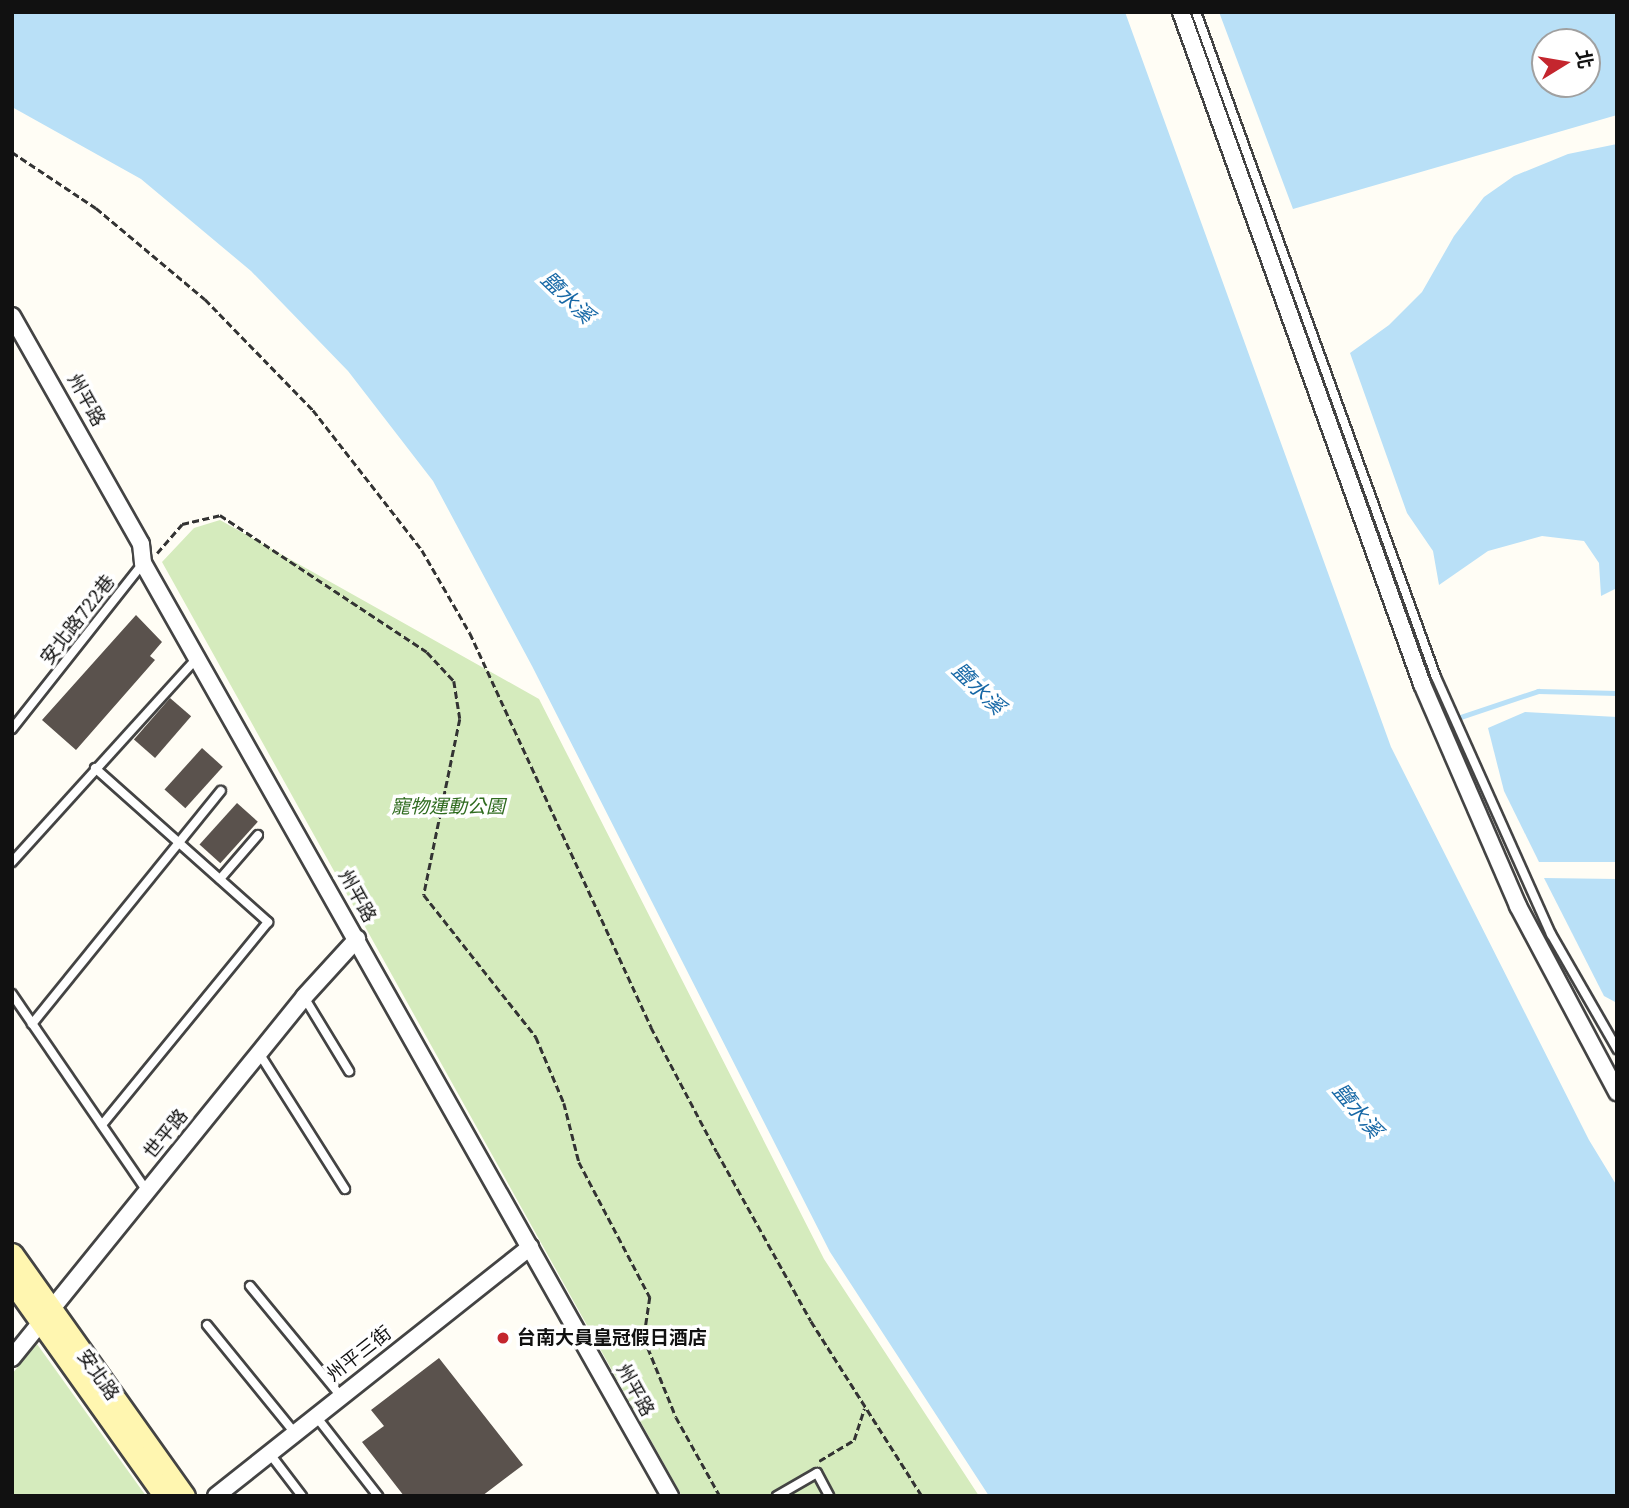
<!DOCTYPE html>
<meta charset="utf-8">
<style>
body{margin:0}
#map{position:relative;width:1629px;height:1508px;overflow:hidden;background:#fffdf5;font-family:"Noto Serif","Noto Sans TC",serif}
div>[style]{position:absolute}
.green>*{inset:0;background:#d5ebbd}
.water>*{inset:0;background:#b9e0f7}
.stream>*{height:4.5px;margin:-2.25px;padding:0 2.25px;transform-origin:2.25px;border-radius:2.25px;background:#b9e0f7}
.building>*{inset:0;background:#5a524d;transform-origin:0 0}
.path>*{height:2.5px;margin-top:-1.25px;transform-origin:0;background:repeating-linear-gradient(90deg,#333 0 7px,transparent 0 10.5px)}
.roads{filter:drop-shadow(2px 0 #444) drop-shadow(-2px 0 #444) drop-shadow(0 2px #444) drop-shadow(0 -2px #444)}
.lane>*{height:8px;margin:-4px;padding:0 4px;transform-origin:4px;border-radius:4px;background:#fff}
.street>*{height:16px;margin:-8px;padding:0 8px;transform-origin:8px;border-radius:8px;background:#fff}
.secondary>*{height:21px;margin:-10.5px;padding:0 10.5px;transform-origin:10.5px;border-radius:10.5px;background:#fff6b0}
.dots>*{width:19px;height:19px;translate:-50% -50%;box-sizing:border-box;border:4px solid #fff;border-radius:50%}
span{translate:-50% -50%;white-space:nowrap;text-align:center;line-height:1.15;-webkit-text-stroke:7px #fff;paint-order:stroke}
.street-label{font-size:19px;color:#111}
.park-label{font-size:19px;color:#2f6b1f;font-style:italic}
.poi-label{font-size:19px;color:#111;font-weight:700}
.left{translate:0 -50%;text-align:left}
.water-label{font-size:21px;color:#1768a6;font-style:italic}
.frame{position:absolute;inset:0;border:14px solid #111;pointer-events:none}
.north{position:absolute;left:1531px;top:28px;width:70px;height:70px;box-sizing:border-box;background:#fff;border:2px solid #a0a0a0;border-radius:50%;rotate:79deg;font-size:19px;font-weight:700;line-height:28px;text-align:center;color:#111}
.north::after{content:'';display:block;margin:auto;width:24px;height:32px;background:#c4262e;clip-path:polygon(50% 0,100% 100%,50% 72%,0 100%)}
</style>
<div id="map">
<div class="green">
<div style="clip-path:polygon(220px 520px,539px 699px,824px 1259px,979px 1496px,682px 1496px,162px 562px,194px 528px)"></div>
<div style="clip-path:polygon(37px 1344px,146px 1496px,12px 1496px,12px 1374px)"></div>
</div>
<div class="water">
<div style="clip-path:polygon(12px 12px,1125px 12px,1391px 747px,1589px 1140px,1617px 1186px,1617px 1496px,989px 1496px,830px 1252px,532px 666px,433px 481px,348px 371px,251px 271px,141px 179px,12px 107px)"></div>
<div style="clip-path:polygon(evenodd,1219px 12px,1617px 12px,1617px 115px,1293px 209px,1219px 12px,1545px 42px,1587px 42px,1587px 84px,1545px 84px,1545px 42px)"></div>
<div style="clip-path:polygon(1617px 144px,1617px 588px,1601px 596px,1599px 563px,1584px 541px,1542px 536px,1488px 551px,1439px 585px,1433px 551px,1407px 513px,1350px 353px,1389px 325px,1422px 292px,1454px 236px,1484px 197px,1514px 176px,1568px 154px)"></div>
<div style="clip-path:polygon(1525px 712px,1617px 717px,1617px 862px,1539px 862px,1504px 791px,1488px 728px)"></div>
<div style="clip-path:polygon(1544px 878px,1617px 879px,1617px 1003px,1604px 996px)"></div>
</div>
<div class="stream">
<div style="left:1455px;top:719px;width:88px;rotate:-18.6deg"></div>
<div style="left:1538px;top:691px;width:79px;rotate:1.5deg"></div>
</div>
<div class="building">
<div style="clip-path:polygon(136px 615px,162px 642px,150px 656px,155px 660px,76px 750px,42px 720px)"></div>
<div style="left:170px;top:698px;width:28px;height:55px;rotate:41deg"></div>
<div style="left:202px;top:748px;width:28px;height:56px;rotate:42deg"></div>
<div style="left:237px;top:803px;width:28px;height:56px;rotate:42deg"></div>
<div style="clip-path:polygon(439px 1358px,523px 1465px,482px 1496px,404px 1496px,362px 1442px,384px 1426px,371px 1410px)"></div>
</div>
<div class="path">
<div style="left:12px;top:152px;width:101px;rotate:33.7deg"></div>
<div style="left:96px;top:208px;width:142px;rotate:39.9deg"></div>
<div style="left:205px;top:299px;width:155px;rotate:45.8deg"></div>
<div style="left:313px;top:410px;width:177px;rotate:52.1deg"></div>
<div style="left:422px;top:550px;width:96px;rotate:60deg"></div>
<div style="left:470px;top:633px;width:434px;rotate:65.3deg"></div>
<div style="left:651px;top:1027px;width:141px;rotate:62.2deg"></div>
<div style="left:717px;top:1152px;width:193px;rotate:60.9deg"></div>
<div style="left:811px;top:1321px;width:207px;rotate:57.6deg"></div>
<div style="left:157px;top:553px;width:38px;rotate:-49deg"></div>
<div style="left:182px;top:524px;width:39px;rotate:-13deg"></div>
<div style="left:220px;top:515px;width:248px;rotate:33.5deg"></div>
<div style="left:427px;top:652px;width:40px;rotate:47deg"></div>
<div style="left:454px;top:681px;width:38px;rotate:81deg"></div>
<div style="left:460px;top:719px;width:180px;rotate:101.6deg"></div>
<div style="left:424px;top:895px;width:181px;rotate:51.7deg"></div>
<div style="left:536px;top:1037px;width:72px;rotate:67deg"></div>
<div style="left:564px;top:1103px;width:61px;rotate:75.7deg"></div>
<div style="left:579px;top:1162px;width:153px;rotate:62.3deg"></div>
<div style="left:650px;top:1297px;width:41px;rotate:98.3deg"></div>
<div style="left:644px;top:1338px;width:85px;rotate:67.9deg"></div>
<div style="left:676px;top:1417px;width:90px;rotate:60.9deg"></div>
<div style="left:819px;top:1461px;width:41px;rotate:-31deg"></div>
<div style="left:854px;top:1440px;width:33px;rotate:-72deg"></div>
</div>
<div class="roads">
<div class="lane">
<div style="left:1196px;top:12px;width:707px;rotate:70.16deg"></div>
<div style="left:1436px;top:677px;width:282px;rotate:65.9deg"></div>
<div style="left:1551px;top:934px;width:133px;rotate:60.1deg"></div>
<div style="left:12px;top:729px;width:211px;rotate:-51.7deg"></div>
<div style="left:95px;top:768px;width:232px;rotate:41.7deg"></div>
<div style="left:268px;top:922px;width:262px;rotate:129.3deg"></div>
<div style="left:12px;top:862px;width:277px;rotate:-47.8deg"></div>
<div style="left:220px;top:879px;width:58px;rotate:-49.2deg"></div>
<div style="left:12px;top:994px;width:239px;rotate:55.6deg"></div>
<div style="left:304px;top:997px;width:87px;rotate:58.7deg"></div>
<div style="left:32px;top:1024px;width:300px;rotate:-51deg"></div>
<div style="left:259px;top:1053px;width:161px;rotate:57.7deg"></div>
<div style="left:250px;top:1286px;width:141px;rotate:50.5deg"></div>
<div style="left:207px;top:1325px;width:138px;rotate:50.9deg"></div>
<div style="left:315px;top:1415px;width:103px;rotate:52.1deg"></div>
<div style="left:270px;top:1454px;width:53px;rotate:52.7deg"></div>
<div style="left:777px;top:1496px;width:46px;rotate:-29.9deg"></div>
<div style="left:817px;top:1473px;width:26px;rotate:62deg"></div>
</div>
<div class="street">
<div style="left:1181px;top:12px;width:714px;rotate:70.27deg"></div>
<div style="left:1422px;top:684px;width:242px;rotate:66.6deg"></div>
<div style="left:1518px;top:906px;width:211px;rotate:62deg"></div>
<div style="left:12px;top:316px;width:262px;rotate:60.5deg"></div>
<div style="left:141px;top:544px;width:19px;rotate:84deg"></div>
<div style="left:143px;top:563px;width:1072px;rotate:60.54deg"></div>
<div style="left:12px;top:1358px;width:464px;rotate:-51deg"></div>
<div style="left:304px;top:997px;width:79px;rotate:-47.6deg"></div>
<div style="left:216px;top:1496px;width:401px;rotate:-38.4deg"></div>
</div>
<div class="secondary">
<div style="left:12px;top:1254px;width:297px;rotate:54.6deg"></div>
<div style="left:12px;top:1281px;width:264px;rotate:54.6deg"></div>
</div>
</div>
<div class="dots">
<div style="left:503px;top:1338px;background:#c4262e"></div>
</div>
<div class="street-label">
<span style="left:86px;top:400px;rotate:61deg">州平路</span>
<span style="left:78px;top:620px;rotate:-52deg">安北路722巷</span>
<span style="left:357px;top:896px;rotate:61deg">州平路</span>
<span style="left:166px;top:1134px;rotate:-51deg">世平路</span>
<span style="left:359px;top:1354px;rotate:-38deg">州平三街</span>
<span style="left:98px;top:1375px;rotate:55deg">安北路</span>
<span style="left:635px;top:1390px;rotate:61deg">州平路</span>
</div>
<div class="park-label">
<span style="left:448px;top:807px">寵物運動公園</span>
</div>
<div class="poi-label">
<span class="left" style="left:517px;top:1338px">台南大員皇冠假日酒店</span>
</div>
<div class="water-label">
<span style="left:568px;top:297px;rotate:44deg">鹽水溪</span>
<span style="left:979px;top:688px;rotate:44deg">鹽水溪</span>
<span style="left:1358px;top:1110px;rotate:50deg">鹽水溪</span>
</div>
<div class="frame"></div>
<div class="north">北</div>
</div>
